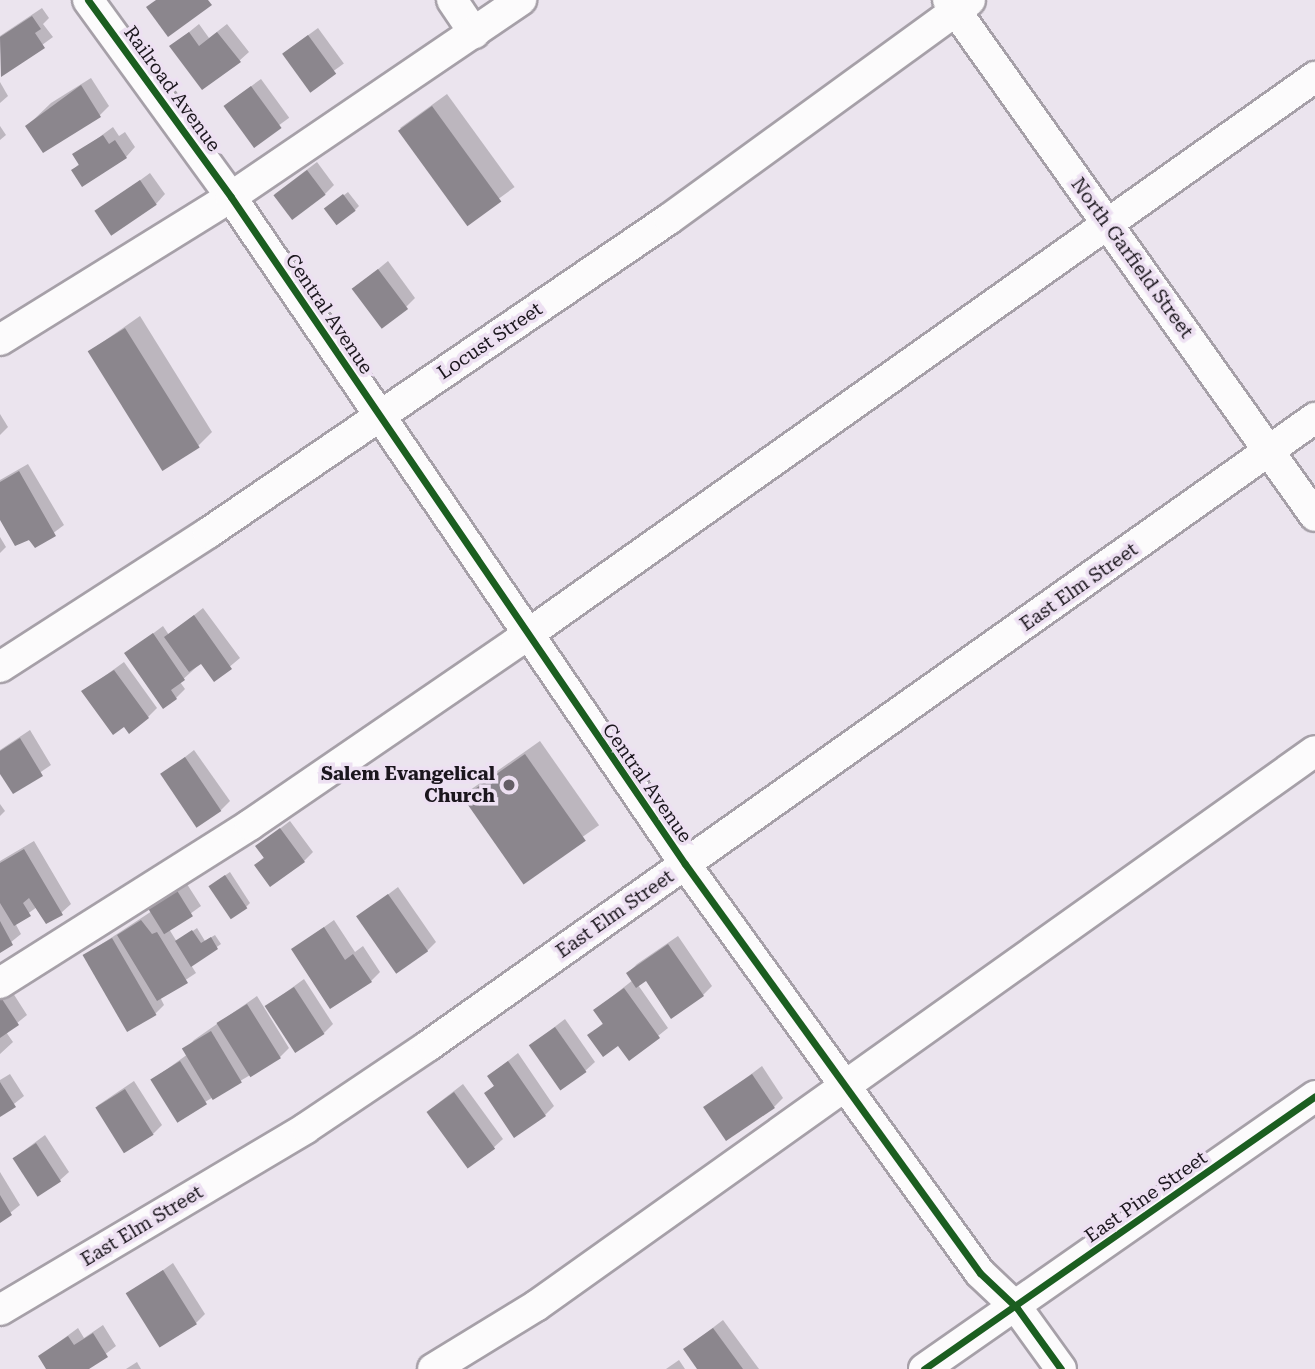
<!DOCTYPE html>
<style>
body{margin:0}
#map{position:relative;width:1315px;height:1369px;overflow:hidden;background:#ebe4ee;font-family:"Roboto Serif",serif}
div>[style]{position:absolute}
.shadow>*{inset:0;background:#0003;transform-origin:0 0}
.building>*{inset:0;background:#8b868d;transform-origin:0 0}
.roads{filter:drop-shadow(2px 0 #a6a0a8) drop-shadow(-2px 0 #a6a0a8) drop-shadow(0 2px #a6a0a8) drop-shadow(0 -2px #a6a0a8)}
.minor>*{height:30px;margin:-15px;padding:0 15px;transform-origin:15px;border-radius:15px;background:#fcfbfc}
.cycleway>*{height:7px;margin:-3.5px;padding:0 3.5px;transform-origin:3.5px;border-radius:3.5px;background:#1b5e20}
.dots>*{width:19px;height:19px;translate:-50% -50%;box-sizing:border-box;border:4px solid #ede0f2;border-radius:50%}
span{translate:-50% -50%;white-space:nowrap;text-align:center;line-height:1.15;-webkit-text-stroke:7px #ede0f2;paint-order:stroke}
.street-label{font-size:19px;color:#1b161d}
.poi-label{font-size:19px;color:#1b161d;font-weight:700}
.right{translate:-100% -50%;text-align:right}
</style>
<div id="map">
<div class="shadow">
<div style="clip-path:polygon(42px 8px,49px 18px,43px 24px,53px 37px,2px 74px,0 36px)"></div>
<div style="clip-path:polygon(199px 24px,209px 38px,227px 24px,249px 52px,239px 61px,172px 46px)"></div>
<div style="left:318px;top:28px;width:44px;height:43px;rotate:54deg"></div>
<div style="clip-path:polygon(91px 78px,109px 106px,100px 115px,27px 126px,51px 103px)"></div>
<div style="left:261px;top:79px;width:48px;height:45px;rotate:54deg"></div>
<div style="clip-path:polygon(0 82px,8px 96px,0 103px)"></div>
<div style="left:447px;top:94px;width:115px;height:58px;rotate:54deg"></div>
<div style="clip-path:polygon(0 126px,6px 135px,0 140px)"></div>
<div style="clip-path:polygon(113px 127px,119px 136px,125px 132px,135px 147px,126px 157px,73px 170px,80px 163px,75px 155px)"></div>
<div style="clip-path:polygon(317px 162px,334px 185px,325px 194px,275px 194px)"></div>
<div style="clip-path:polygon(150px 173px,165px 194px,156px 204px,97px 212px)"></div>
<div style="clip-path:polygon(348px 192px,359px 206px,355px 210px,330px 206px)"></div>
<div style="clip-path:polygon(388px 261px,415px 298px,406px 307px,354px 289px)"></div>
<div style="clip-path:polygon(140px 316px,212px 432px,198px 446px,90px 351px)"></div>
<div style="clip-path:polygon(0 414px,8px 427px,0 435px)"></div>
<div style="clip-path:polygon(28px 464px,64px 525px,36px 546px,0 517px,0 480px)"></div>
<div style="clip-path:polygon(0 537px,6px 547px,0 553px)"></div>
<div style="clip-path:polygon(203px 608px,240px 658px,215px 679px,202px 662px,180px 682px,185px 689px,176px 698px,127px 653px,163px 626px,169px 635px)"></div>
<div style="clip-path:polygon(124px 662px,157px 708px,148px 717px,84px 691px)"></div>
<div style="clip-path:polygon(30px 730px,51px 765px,13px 791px,0 770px,0 750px)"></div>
<div style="left:540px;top:741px;width:103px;height:94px;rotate:55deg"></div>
<div style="clip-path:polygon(194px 750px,230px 801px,221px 810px,162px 775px)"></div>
<div style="clip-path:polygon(0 804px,5px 811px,0 816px)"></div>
<div style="clip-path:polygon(290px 821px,313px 852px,304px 861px,256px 865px,265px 856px,257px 846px)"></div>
<div style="clip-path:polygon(34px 841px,71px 904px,61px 913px,37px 907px,15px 923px,21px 934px,0 951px,0 861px)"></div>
<div style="clip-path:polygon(230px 872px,250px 903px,246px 907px,210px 886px)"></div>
<div style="clip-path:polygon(185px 881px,201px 906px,169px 929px,177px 942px,197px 928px,205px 941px,215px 935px,221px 944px,191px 965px,196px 973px,160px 997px,164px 1005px,155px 1014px,128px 1029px,85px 955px,152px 911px,149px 907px)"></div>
<div style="clip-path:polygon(398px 887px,436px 942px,427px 951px,358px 917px)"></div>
<div style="clip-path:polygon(334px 920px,355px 952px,363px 946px,380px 972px,371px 981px,293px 949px)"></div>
<div style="clip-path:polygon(678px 936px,712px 986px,703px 995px,646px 979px,638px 985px,668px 1028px,629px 1059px,618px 1044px,590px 1036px,604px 1022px,595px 1010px,633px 980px,628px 973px,637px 964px)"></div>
<div style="clip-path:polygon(304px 979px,333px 1024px,324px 1033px,267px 1006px)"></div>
<div style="clip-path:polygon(11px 990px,27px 1015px,6px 1032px,13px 1042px,0 1054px,0 997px)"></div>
<div style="clip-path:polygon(257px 996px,289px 1048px,280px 1057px,205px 1102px,152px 1080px,188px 1054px,185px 1049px,194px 1040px)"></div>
<div style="clip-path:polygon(565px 1019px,595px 1062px,585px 1071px,531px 1045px)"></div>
<div style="clip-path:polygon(518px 1053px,554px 1106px,545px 1115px,486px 1093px,495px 1085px,489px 1076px)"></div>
<div style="clip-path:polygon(762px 1066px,783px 1098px,774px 1107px,706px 1108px)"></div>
<div style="clip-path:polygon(10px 1074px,24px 1096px,0 1115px,0 1080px)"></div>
<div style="clip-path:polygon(134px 1081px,162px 1125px,153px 1134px,97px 1106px)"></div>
<div style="clip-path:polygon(463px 1084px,503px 1139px,493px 1148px,428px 1111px)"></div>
<div style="clip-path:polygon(45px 1135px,69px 1172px,59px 1181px,14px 1158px)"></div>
<div style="clip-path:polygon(0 1172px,20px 1205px,0 1221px)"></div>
<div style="clip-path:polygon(173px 1263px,205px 1314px,196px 1323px,129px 1294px)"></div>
<div style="clip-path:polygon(723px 1320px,759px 1369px,699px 1369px,685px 1349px)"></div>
<div style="clip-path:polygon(103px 1325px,116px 1346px,86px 1369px,48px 1369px,40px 1356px,78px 1328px,84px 1338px)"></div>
<div style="clip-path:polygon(679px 1360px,685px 1369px,666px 1369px)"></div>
<div style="clip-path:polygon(137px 1362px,141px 1369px,126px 1369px)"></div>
</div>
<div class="building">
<div style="clip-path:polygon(156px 0,208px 0,212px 5px,168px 37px,146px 7px)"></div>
<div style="clip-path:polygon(32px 16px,41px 29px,35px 33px,45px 48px,1px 77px,0 37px)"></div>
<div style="clip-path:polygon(189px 32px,199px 46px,217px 32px,241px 62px,202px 90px,169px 46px)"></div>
<div style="left:308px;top:35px;width:48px;height:32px;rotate:54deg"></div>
<div style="clip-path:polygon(81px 85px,101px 117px,43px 153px,25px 126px)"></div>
<div style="left:251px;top:86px;width:52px;height:34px;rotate:54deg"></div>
<div style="left:432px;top:106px;width:118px;height:42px;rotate:54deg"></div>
<div style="clip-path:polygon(103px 135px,109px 144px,115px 140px,127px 158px,82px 187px,71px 170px,79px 165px,72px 154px)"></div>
<div style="left:307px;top:170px;width:31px;height:42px;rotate:53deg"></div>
<div style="left:140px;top:180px;width:30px;height:55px;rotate:56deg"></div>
<div style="left:343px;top:194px;width:21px;height:24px;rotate:53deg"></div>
<div style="left:378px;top:269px;width:50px;height:33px;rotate:53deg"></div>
<div style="left:125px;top:328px;width:141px;height:44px;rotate:58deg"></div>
<div style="clip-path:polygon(19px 471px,56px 536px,35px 548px,29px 540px,15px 546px,0 520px,0 482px)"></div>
<div style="clip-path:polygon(194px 615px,232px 669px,214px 682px,201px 664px,189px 672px,164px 637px)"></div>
<div style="clip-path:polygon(153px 633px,185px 680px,171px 690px,177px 699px,163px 709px,124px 653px)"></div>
<div style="clip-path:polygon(114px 670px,149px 718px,129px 734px,124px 727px,113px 735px,81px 691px)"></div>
<div style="clip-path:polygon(20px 738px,43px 776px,13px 794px,0 774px,0 751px)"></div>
<div style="left:525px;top:754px;width:106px;height:76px;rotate:55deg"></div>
<div style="left:185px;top:757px;width:65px;height:30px;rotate:56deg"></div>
<div style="clip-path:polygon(280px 828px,305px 862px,270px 887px,254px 865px,264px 858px,255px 846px)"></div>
<div style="clip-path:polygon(24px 849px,63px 915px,46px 924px,29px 898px,23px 903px,31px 916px,14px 926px,0 903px,0 863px)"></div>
<div style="left:225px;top:875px;width:40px;height:20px;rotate:56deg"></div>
<div style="left:176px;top:889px;width:32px;height:34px;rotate:58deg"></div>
<div style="left:388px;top:894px;width:70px;height:39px;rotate:55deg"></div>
<div style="clip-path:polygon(141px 920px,152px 934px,157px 932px,188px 983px,157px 1001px,117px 935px)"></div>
<div style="clip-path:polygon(0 921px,13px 945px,0 953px)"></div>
<div style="clip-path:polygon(324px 927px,345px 960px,353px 954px,372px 982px,330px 1009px,291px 949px)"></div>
<div style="clip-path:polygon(192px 930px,201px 943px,211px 937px,218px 949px,191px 967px,175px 941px)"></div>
<div style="left:112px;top:938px;width:89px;height:34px;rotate:60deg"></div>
<div style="clip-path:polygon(668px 944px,704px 996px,671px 1019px,646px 981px,636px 988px,626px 973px)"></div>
<div style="left:294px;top:987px;width:56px;height:35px;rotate:57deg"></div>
<div style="clip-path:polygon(624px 988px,660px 1038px,629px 1061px,618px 1046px,603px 1057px,587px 1035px,603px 1024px,593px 1010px)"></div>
<div style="clip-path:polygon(0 996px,19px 1025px,0 1038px)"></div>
<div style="left:247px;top:1004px;width:64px;height:36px;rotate:58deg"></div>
<div style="left:555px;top:1027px;width:55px;height:32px;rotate:55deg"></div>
<div style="left:211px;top:1031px;width:60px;height:34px;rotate:59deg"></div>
<div style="left:180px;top:1061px;width:51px;height:35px;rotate:58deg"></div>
<div style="clip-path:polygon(508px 1061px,546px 1116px,514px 1138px,484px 1093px,494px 1086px,487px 1076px)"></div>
<div style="left:752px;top:1074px;width:41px;height:59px;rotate:56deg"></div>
<div style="clip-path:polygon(0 1082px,16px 1107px,0 1117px)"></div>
<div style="left:125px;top:1089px;width:54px;height:35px;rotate:58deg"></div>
<div style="left:454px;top:1092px;width:70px;height:34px;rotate:54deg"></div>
<div style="left:36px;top:1143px;width:46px;height:28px;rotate:57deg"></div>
<div style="clip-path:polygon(0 1195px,12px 1215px,0 1223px)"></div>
<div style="left:163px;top:1270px;width:64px;height:44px;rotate:58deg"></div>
<div style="clip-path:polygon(713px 1328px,743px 1369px,697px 1369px,683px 1349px)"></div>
<div style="clip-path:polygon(93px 1333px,108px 1357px,89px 1369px,46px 1369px,38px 1356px,68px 1336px,74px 1345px)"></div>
</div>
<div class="roads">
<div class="minor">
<div style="left:88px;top:0;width:243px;rotate:54deg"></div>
<div style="left:231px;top:197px;width:807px;rotate:55.76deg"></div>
<div style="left:685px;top:864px;width:504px;rotate:54.2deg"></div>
<div style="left:980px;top:1273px;width:51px;rotate:43.4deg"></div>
<div style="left:1017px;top:1308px;width:75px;rotate:54.2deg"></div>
<div style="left:452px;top:0;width:40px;rotate:56deg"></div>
<div style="left:948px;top:0;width:633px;rotate:54.58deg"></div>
<div style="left:0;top:340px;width:272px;rotate:-31.8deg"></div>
<div style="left:231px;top:197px;width:351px;rotate:-34.2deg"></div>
<div style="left:0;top:667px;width:247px;rotate:-32.8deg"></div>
<div style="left:208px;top:533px;width:558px;rotate:-34.26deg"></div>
<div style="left:669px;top:219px;width:372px;rotate:-36deg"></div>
<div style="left:0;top:983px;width:296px;rotate:-32.3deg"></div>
<div style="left:250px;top:825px;width:324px;rotate:-34.4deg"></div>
<div style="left:517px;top:642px;width:978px;rotate:-35.3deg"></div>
<div style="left:0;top:1310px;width:356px;rotate:-30.7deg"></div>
<div style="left:306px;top:1128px;width:147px;rotate:-33.9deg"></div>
<div style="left:428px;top:1046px;width:1087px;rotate:-35.3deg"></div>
<div style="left:433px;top:1369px;width:121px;rotate:-31.5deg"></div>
<div style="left:536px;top:1306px;width:956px;rotate:-35.47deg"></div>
<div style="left:924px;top:1369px;width:477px;rotate:-34.9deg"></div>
</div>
</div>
<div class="cycleway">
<div style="left:88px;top:0;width:243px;rotate:54deg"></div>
<div style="left:231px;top:197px;width:807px;rotate:55.76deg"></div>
<div style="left:685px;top:864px;width:504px;rotate:54.2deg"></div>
<div style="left:980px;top:1273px;width:51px;rotate:43.4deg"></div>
<div style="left:1017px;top:1308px;width:75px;rotate:54.2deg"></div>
<div style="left:924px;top:1369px;width:477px;rotate:-34.9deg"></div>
</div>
<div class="dots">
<div style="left:509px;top:785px;background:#645e66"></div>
</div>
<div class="street-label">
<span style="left:172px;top:89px;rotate:54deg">Railroad Avenue</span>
<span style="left:1132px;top:258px;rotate:54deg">North Garfield Street</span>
<span style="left:329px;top:314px;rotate:56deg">Central Avenue</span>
<span style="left:490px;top:341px;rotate:-34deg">Locust Street</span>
<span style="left:1079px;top:587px;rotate:-35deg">East Elm Street</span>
<span style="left:647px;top:783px;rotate:55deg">Central Avenue</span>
<span style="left:615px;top:914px;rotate:-35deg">East Elm Street</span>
<span style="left:1146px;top:1197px;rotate:-35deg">East Pine Street</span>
<span style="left:142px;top:1226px;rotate:-31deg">East Elm Street</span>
</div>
<div class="poi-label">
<span class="right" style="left:495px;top:785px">Salem Evangelical<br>Church</span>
</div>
</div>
